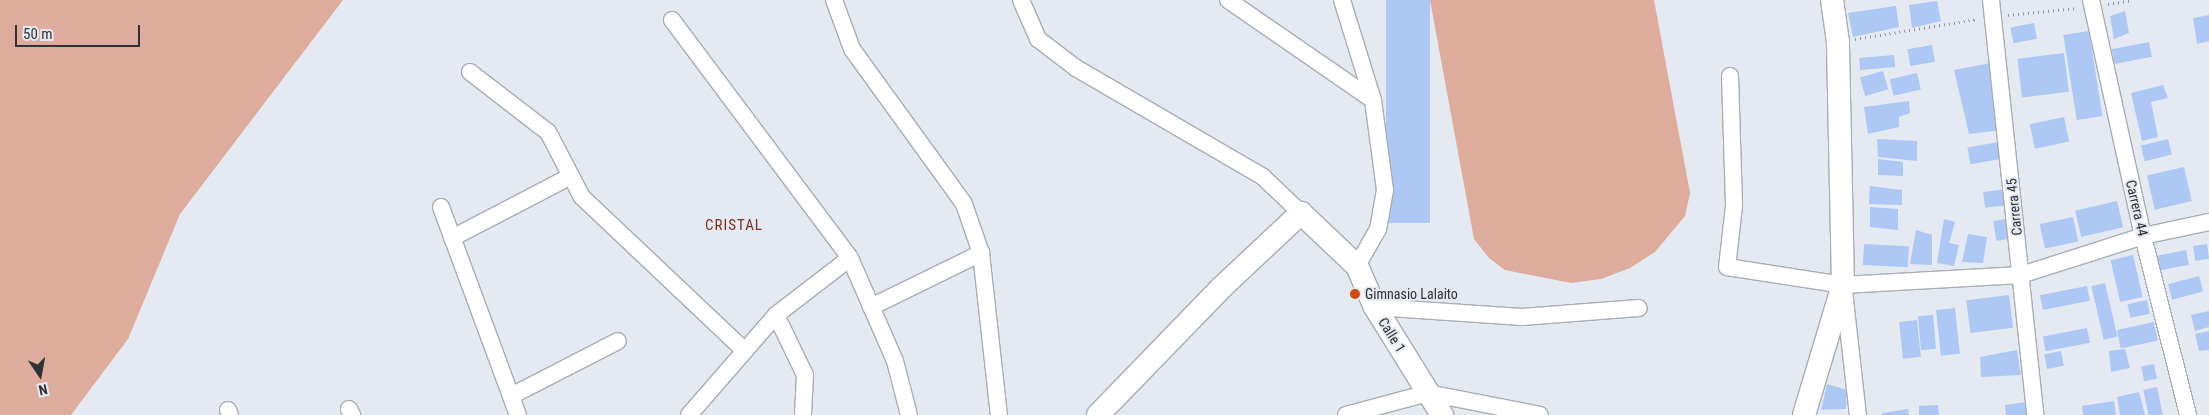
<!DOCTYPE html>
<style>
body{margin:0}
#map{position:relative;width:2209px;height:415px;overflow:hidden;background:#e5e9f1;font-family:"Roboto Condensed",sans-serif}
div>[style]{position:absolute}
.green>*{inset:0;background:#ddac9c}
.building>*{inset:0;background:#adc8f5;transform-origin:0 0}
.path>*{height:3px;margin-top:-1.5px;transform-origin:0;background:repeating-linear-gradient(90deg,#93959b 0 1px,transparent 0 5px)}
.roads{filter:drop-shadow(1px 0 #a9adb4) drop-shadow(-1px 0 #a9adb4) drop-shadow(0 1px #a9adb4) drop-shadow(0 -1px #a9adb4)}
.street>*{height:16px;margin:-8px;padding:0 8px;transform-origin:8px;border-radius:8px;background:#fff}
.secondary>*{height:22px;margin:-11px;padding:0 11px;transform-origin:11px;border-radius:11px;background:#fff}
.dots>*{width:14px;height:14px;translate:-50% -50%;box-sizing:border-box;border:2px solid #e5e9f1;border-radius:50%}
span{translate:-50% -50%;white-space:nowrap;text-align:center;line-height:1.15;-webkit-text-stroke:4px #e5e9f1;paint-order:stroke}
.street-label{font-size:14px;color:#303134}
.poi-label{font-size:14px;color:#303134}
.left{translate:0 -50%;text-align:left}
.neighbourhood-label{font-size:15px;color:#75331d;letter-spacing:1px}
.north{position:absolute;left:15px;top:350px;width:50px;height:50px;-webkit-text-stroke:4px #e5e9f1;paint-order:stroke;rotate:168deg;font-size:14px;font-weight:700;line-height:20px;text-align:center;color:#303134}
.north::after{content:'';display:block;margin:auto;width:18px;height:22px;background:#303134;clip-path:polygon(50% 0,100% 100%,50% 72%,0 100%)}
.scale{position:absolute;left:15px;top:25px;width:125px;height:22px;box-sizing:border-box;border:2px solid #303134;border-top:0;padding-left:6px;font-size:15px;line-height:18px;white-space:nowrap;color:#303134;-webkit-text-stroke:4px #e5e9f1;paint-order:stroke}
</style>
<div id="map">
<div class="green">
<div style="clip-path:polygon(0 0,343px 0,180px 214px,128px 339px,71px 415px,0 415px)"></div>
<div style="clip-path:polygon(1430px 0,1654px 0,1690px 193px,1685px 216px,1655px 252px,1630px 268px,1601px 279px,1571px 283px,1505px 270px,1489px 258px,1474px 239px)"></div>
</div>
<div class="building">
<div style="left:1386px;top:0;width:44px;height:223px"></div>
<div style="clip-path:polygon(1937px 1px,1941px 21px,1912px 28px,1909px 5px)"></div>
<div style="clip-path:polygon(1896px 6px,1899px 27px,1853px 37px,1848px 13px)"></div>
<div style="clip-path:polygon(2125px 11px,2129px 33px,2114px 39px,2110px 16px)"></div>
<div style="clip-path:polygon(2209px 15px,2209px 41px,2197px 44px,2193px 18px)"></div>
<div style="left:2034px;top:23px;width:16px;height:24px;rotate:79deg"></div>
<div style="left:2089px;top:31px;width:86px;height:26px;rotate:81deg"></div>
<div style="left:2149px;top:42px;width:15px;height:38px;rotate:79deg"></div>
<div style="left:1932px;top:45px;width:17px;height:25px;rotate:80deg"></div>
<div style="left:2064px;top:53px;width:39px;height:47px;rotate:83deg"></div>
<div style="left:1894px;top:55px;width:12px;height:35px;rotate:85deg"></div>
<div style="clip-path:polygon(1991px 63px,2001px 130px,1969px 134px,1954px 70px)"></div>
<div style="left:1883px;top:71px;width:19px;height:24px;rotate:74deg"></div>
<div style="left:1917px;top:73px;width:17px;height:28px;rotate:77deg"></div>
<div style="clip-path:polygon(2163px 85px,2168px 98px,2151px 102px,2158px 137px,2142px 141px,2131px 93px)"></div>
<div style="clip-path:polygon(1909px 101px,1910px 113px,1899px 117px,1899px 127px,1868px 134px,1864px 107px)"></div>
<div style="left:2064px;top:117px;width:25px;height:35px;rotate:78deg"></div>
<div style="clip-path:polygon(1877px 139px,1917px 141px,1917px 161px,1878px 157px)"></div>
<div style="left:2168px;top:139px;width:16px;height:28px;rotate:76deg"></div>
<div style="left:1999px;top:142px;width:17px;height:32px;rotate:80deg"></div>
<div style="clip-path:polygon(1878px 159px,1903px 162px,1903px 176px,1878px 175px)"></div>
<div style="left:2184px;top:167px;width:35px;height:38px;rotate:77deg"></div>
<div style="clip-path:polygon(1870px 186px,1902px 190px,1902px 205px,1869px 204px)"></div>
<div style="left:2007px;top:189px;width:16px;height:24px;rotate:83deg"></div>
<div style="left:2117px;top:201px;width:27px;height:43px;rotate:77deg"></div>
<div style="clip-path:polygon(1870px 207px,1898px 209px,1898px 230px,1870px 227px)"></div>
<div style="left:2073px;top:217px;width:25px;height:34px;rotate:78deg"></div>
<div style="left:2012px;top:218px;width:20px;height:19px;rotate:81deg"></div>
<div style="clip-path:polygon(1944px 219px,1955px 222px,1949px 243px,1959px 245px,1954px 266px,1937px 263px)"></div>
<div style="clip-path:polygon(1916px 230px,1932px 235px,1932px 265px,1910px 264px)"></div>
<div style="clip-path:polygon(1968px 234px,1987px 237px,1983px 263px,1962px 262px)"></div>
<div style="left:1864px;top:244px;width:45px;height:21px;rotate:3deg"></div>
<div style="left:2207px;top:244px;width:15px;height:14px;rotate:82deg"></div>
<div style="left:2186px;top:250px;width:15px;height:35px;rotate:79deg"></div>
<div style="left:2133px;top:255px;width:43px;height:23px;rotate:77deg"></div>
<div style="left:2199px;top:276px;width:16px;height:32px;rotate:75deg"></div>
<div style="left:2105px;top:283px;width:55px;height:14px;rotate:77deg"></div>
<div style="left:2087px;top:286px;width:15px;height:48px;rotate:79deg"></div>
<div style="left:2009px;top:295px;width:33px;height:43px;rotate:83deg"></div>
<div style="left:2147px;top:300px;width:14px;height:20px;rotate:78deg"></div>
<div style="left:1955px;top:308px;width:46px;height:19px;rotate:84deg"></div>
<div style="clip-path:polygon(2209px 311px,2209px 327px,2195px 331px,2191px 315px)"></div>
<div style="left:1933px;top:315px;width:34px;height:15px;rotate:85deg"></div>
<div style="left:1917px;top:320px;width:37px;height:18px;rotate:84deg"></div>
<div style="left:2154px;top:322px;width:19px;height:38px;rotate:78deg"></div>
<div style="left:2087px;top:328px;width:15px;height:45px;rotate:79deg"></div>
<div style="clip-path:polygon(2209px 331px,2209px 350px,2199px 351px,2195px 334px)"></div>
<div style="clip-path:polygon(2125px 349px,2130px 368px,2111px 372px,2109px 351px)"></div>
<div style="clip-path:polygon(2017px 350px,2021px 375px,1981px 377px,1980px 357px)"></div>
<div style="left:2061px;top:351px;width:15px;height:17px;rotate:79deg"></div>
<div style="left:2154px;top:364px;width:15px;height:13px;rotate:79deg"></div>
<div style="clip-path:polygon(1827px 384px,1847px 390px,1846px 409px,1821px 410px)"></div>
<div style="left:2157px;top:387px;width:29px;height:14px;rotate:78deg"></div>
<div style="clip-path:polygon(2139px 392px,2145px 415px,2120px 415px,2117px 397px)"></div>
<div style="clip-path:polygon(2114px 401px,2116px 415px,2083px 415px,2082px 406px)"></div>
<div style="clip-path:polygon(2026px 402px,2028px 415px,2006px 415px,2005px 405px)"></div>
<div style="clip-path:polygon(1938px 405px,1939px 415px,1919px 415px,1919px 406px)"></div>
<div style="clip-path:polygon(1908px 409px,1909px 415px,1882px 415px,1882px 413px)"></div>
</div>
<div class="path">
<div style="left:2108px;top:4px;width:24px;rotate:-9deg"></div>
<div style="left:2008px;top:15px;width:69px;rotate:-5.8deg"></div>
<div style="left:1855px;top:39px;width:124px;rotate:-9.3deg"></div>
</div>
<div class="roads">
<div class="street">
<div style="left:834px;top:0;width:52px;rotate:69.8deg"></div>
<div style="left:852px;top:49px;width:191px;rotate:54.1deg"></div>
<div style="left:964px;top:204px;width:52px;rotate:70.9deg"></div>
<div style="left:981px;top:253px;width:163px;rotate:83.7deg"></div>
<div style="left:1021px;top:0;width:43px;rotate:66.4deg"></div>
<div style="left:1038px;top:39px;width:48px;rotate:37.3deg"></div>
<div style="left:1076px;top:68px;width:216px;rotate:30.2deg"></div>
<div style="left:1263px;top:177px;width:52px;rotate:43.5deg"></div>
<div style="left:1228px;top:0;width:176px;rotate:34.6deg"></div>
<div style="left:1342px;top:0;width:105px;rotate:72.8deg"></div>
<div style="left:1373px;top:100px;width:91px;rotate:82.4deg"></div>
<div style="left:1385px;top:190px;width:40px;rotate:100deg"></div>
<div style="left:1378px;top:229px;width:43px;rotate:119.6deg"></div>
<div style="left:1991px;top:0;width:417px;rotate:83.9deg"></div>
<div style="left:2091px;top:0;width:242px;rotate:77.6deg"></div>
<div style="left:2143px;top:236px;width:185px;rotate:75.9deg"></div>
<div style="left:672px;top:20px;width:297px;rotate:53.2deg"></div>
<div style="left:850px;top:258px;width:112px;rotate:66.4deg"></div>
<div style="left:895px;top:361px;width:56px;rotate:75.5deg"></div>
<div style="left:470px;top:72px;width:98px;rotate:37.6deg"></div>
<div style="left:548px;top:132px;width:73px;rotate:62.4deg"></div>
<div style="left:582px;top:197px;width:224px;rotate:43.4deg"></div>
<div style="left:1730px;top:76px;width:130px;rotate:88.2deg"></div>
<div style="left:1734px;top:206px;width:61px;rotate:96.5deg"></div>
<div style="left:1727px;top:267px;width:117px;rotate:8.8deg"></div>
<div style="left:1843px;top:285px;width:178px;rotate:-3.2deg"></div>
<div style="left:2021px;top:275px;width:128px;rotate:-17.7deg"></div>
<div style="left:2143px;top:236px;width:67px;rotate:-12deg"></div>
<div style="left:441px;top:207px;width:222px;rotate:69.7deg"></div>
<div style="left:452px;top:238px;width:134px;rotate:-27.5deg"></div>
<div style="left:1844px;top:291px;width:125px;rotate:83.6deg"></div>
<div style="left:871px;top:307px;width:123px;rotate:-26.1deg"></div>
<div style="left:1375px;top:307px;width:147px;rotate:3.9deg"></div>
<div style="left:1522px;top:317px;width:117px;rotate:-4.4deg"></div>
<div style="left:776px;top:315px;width:67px;rotate:64.2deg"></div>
<div style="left:805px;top:375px;width:40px;rotate:92.9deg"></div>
<div style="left:511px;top:396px;width:120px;rotate:-27.2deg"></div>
<div style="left:349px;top:409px;width:7px;rotate:63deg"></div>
<div style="left:228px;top:410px;width:5px;rotate:68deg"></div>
<div style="left:689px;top:415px;width:133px;rotate:-49deg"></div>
<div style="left:776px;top:315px;width:93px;rotate:-37.6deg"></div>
<div style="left:1346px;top:415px;width:85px;rotate:-15deg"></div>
<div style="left:1428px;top:393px;width:114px;rotate:11.1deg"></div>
</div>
<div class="secondary">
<div style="left:1098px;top:415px;width:177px;rotate:-45.9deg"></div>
<div style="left:1221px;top:288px;width:110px;rotate:-43.2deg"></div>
<div style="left:1301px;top:213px;width:77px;rotate:43.4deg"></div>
<div style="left:1357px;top:266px;width:45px;rotate:66.3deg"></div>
<div style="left:1375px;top:307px;width:127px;rotate:58.2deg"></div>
<div style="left:1804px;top:415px;width:136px;rotate:-73.3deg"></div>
<div style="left:1843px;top:285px;width:243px;rotate:-91.2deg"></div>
<div style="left:1838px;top:42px;width:42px;rotate:-98.1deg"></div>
</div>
</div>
<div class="dots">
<div style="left:1355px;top:294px;background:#cf4811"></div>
</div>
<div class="street-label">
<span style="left:2014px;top:207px;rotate:-96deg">Carrera 45</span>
<span style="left:2137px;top:208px;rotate:77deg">Carrera 44</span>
<span style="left:1392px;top:335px;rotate:58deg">Calle 1</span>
</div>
<div class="poi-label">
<span class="left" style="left:1365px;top:294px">Gimnasio Lalaito</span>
</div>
<div class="neighbourhood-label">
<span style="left:734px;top:226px">CRISTAL</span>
</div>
<div class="north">N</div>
<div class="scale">50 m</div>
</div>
